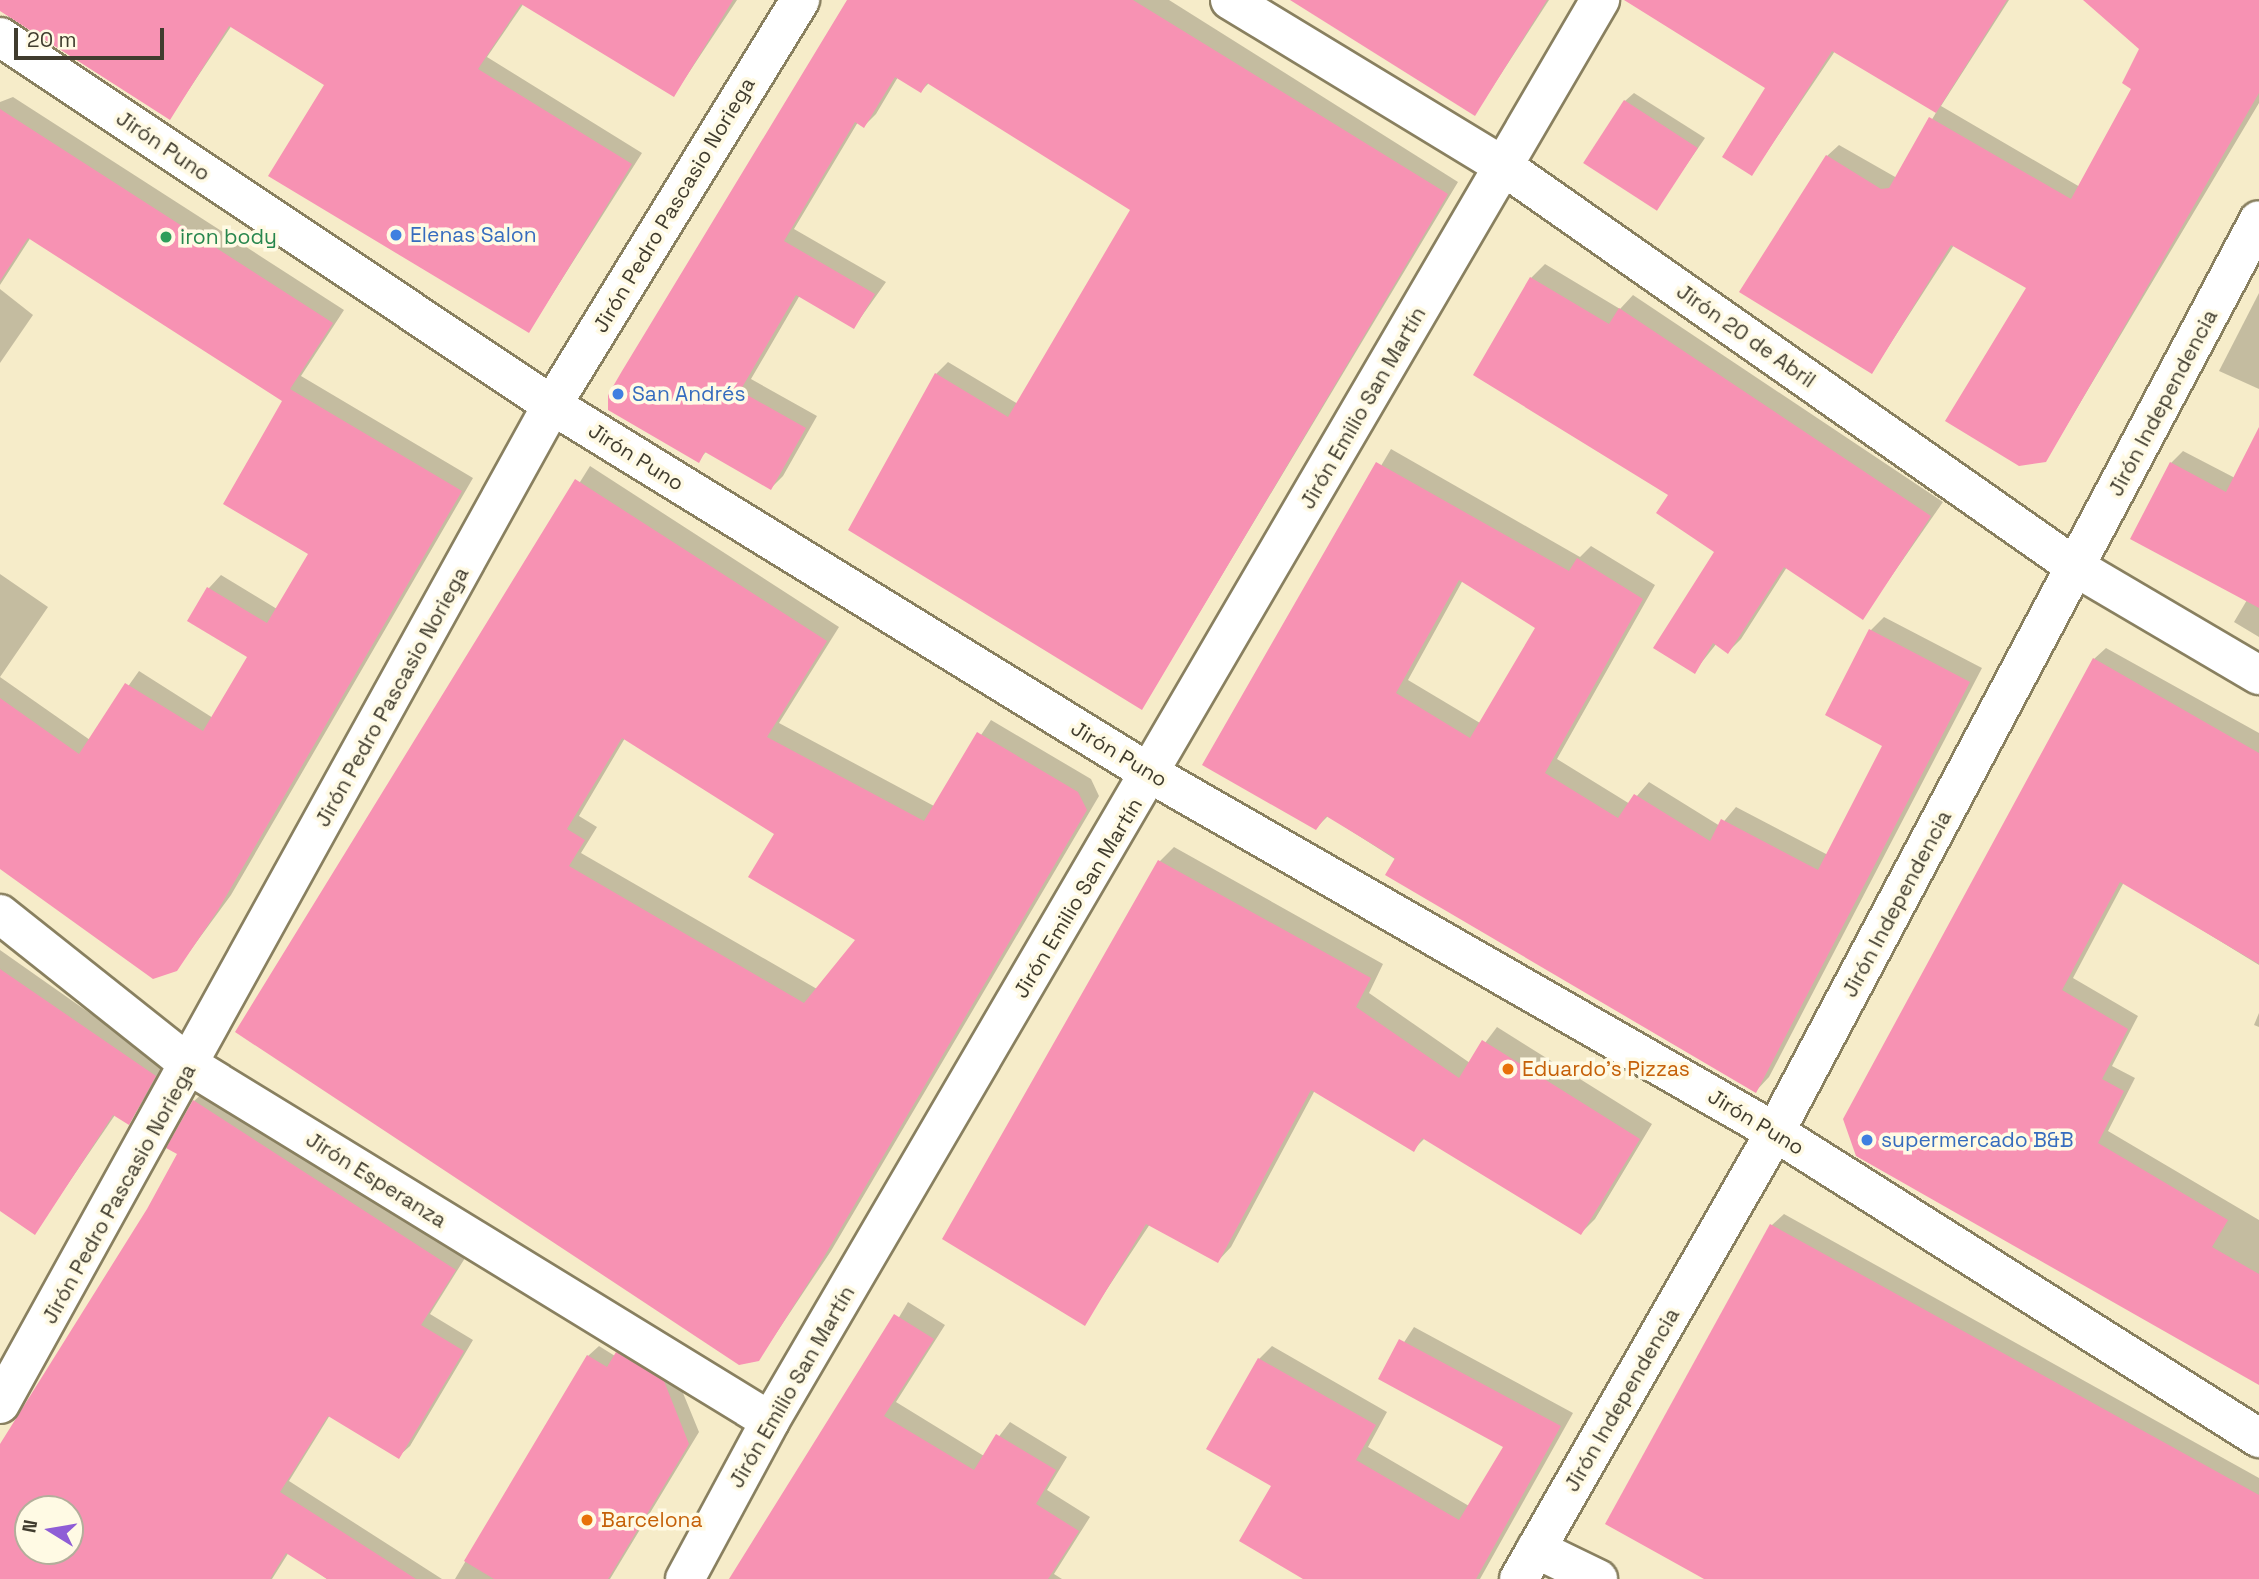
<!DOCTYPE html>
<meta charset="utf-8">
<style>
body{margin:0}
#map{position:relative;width:2259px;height:1579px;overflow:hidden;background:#f6ecc9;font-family:"Space Grotesk",sans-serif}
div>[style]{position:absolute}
.shadow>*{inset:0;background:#0003}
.building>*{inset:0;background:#f792b3;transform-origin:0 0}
.roads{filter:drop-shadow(2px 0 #898060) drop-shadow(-2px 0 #898060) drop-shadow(0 2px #898060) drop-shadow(0 -2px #898060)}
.minor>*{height:38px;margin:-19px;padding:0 19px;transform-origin:19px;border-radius:19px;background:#fff}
.tertiary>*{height:38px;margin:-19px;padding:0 19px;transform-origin:19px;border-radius:19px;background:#fff}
.dots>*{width:19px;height:19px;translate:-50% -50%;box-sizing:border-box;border:4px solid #fffae4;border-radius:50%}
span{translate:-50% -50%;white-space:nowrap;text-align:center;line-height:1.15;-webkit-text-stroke:7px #fffae4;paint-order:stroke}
.street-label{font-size:21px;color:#403c2e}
.shop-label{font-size:21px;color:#366cbe}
.left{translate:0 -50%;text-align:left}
.leisure-label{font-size:21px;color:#27864d}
.food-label{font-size:21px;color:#c56008}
.north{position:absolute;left:14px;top:1495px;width:70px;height:70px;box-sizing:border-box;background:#fffae4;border:2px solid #b3ae9b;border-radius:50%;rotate:281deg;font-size:19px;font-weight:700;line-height:28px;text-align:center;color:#403c2e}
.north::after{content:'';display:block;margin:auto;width:24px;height:32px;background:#8f5dd6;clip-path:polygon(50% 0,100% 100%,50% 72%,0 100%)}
.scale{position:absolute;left:14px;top:28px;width:150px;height:32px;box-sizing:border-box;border:4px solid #403c2e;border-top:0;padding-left:9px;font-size:21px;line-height:24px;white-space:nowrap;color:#403c2e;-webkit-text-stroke:5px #fffae4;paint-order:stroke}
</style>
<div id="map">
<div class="shadow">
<div style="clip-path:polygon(14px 0,737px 0,674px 95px,524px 3px,487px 57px,642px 153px,529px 331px,326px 84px,232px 25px,170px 118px)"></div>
<div style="clip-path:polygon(848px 0,1169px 0,1458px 182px,1142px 708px,936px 374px,948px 362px,1018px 404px,1132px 210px,929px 83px,921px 91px,898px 77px,876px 114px,864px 126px,858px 122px,794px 229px,886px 282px,854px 327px,800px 295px,751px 379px,817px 416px,783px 476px,771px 488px,707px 451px,698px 460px)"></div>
<div style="clip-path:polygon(1295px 0,1549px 0,1475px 114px)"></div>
<div style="clip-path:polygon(1654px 0,2009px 0,1941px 106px,2080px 187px,2133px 89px,2142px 48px,2110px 0,2259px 0,2259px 103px,2046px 460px,2029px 287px,1954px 245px,1872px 372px,1827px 156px,1839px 145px,1897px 178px,1937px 111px,1835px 51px,1752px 174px,1767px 87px)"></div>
<div style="clip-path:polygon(1634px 93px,1705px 138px,1656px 209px,1625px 101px)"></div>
<div style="clip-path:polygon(13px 97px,344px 310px,301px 376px,473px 478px,231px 895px,176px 970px,0 865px,0 574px,48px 607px,0 677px,90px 740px,139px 671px,213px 718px,249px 656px,190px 620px,209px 588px,221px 575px,277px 609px,310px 554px,284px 401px,31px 237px,0 285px,0 102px)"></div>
<div style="clip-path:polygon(1545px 264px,1620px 309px,1633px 295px,1943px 502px,1863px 617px,1787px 567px,1741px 639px,1728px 652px,1717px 643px,1694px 672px,1717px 551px,1670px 495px,1531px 278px)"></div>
<div style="clip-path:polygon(0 289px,33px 315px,0 363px)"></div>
<div style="clip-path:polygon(2259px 293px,2259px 389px,2219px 371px)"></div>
<div style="clip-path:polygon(2259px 431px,2259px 637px,2234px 622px,2247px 600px,2171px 463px,2183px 451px,2235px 478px)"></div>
<div style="clip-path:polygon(evenodd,1391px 449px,1580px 557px,1591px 546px,1655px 585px,1557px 759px,1630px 804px,1649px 782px,1720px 826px,1736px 807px,1828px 855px,1884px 745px,1871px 630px,1884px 617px,1982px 668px,1769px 1077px,1756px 1091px,1328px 816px,1316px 828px,1204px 764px,1391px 449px,1463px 580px,1538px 627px,1480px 723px,1408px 680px,1463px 580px)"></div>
<div style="clip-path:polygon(evenodd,590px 466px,839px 627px,779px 723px,934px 806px,991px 720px,1091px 779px,1099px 796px,831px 1251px,759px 1359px,237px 1031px,590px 466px,625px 738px,776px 834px,857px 940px,817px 989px,581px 853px,597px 827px,579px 816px,625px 738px)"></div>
<div style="clip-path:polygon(2106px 648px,2259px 733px,2259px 965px,2124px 882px,2073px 978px,2138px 1016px,2112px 1066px,2135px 1078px,2108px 1131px,2259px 1220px,2259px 1382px,1858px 1155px,2094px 659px)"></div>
<div style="clip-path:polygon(1174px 847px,1383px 964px,1369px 993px,1470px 1063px,1497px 1027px,1652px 1124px,1595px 1219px,1581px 1233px,1425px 1138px,1413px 1150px,1315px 1090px,1231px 1247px,1218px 1261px,1150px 1224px,1084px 1324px,945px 1239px,1160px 861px)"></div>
<div style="clip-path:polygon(0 950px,165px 1066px,129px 1123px,115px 1115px,35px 1232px,0 1209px)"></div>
<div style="clip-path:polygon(2259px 1013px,2259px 1027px,2254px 1025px)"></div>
<div style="clip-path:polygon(evenodd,205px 1091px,465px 1258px,430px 1314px,473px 1340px,410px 1446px,399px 1456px,330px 1415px,289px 1481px,442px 1579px,327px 1579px,289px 1552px,272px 1579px,0 1579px,0 1448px,149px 1210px,179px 1154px,194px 1101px,205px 1091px,28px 1509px,70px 1509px,70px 1551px,28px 1551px,28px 1509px)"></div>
<div style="clip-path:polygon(1784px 1214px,2259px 1478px,2259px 1579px,1712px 1579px,1772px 1225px)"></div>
<div style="clip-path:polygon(908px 1302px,945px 1325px,896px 1402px,984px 1456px,1010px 1422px,1067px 1457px,1047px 1490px,1090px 1517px,1054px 1574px,1062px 1579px,745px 1579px)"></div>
<div style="clip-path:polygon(1414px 1327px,1573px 1413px,1480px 1579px,1307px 1579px,1273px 1485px,1259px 1359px,1272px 1346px,1387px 1412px,1368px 1447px,1469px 1506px,1505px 1447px,1380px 1379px)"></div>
<div style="clip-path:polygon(628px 1343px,674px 1371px,699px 1432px,610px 1579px,455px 1579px,588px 1356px,599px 1346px,615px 1356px)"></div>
</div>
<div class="building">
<div style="clip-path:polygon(0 0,733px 0,674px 97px,521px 4px,478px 69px,632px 164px,529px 333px,268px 176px,324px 85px,229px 26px,170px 120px,0 11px)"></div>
<div style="clip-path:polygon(847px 0,1133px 0,1448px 194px,1142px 710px,848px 530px,935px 373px,1008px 417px,1130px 210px,927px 83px,921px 93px,895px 77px,864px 128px,855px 122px,784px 241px,875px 294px,854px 329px,796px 295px,740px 391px,806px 428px,771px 490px,705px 452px,699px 463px,608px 410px,608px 395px,622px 371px)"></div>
<div style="clip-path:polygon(1290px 0,1547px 0,1475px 116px)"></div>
<div style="clip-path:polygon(1624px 0,2007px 0,1936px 113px,1832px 51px,1752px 176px,1722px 157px,1765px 88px)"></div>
<div style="clip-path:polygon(2083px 0,2259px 0,2259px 93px,2046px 462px,2019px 466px,1945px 421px,2026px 288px,1951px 245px,1872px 374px,1739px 292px,1826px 155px,1881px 189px,1889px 188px,1929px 117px,2071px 199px,2131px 89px,2122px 83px,2139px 49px)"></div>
<div style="left:1624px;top:100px;width:88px;height:75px;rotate:33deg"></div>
<div style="clip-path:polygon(0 109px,333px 323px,290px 389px,462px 491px,218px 910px,177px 971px,153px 979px,0 869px,0 698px,79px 754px,125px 683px,203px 731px,247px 657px,187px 621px,207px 587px,267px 623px,308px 554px,223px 504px,282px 401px,28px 238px,0 281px)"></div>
<div style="clip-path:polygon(1530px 277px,1609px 324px,1619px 308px,1931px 516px,1863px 620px,1784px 567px,1728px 654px,1713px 643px,1695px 674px,1653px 648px,1714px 552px,1656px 513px,1668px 495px,1473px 375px)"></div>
<div style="clip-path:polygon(2259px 427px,2259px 608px,2130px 539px,2170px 462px,2226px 492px)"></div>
<div style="clip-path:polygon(evenodd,1376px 462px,1569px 571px,1577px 558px,1643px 599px,1545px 773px,1618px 818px,1634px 794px,1710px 841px,1721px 819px,1818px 870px,1882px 746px,1825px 715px,1869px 629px,1970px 682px,1756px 1093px,1385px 875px,1395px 858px,1326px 816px,1316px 830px,1202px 765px,1376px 462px,1459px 580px,1535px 628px,1470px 738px,1396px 693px,1459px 580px)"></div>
<div style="clip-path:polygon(evenodd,575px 479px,827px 641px,767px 737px,924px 821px,977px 732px,1078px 792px,1087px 810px,818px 1267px,759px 1361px,739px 1365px,235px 1032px,575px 479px,622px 738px,774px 834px,748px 877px,855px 940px,804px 1003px,569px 866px,585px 840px,567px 829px,622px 738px)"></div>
<div style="clip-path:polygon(2093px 658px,2259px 753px,2259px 964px,2120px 882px,2062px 990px,2128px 1029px,2102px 1079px,2124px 1091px,2098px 1143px,2228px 1220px,2212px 1247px,2259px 1274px,2259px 1385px,1856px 1156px,1843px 1119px)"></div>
<div style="clip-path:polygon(1158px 860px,1371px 978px,1356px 1007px,1459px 1078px,1482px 1040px,1640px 1139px,1581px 1235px,1422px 1138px,1414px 1152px,1311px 1090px,1218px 1263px,1146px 1224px,1085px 1326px,942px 1239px)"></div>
<div style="clip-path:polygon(0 969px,156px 1076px,129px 1125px,113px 1115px,35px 1235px,0 1211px)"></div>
<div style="clip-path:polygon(evenodd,193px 1100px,456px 1270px,421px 1325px,464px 1351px,399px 1459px,328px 1416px,280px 1492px,416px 1579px,327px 1579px,286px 1553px,270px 1579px,0 1579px,0 1444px,147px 1209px,177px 1154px,166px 1148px,193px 1100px,28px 1509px,70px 1509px,70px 1551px,28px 1551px,28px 1509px)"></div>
<div style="clip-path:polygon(1770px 1224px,2259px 1495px,2259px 1579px,1704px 1579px,1605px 1524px)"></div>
<div style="clip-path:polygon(894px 1314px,934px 1339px,884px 1416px,974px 1470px,996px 1434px,1056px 1470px,1036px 1504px,1079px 1531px,1048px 1579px,729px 1579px)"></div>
<div style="clip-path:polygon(1399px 1339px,1561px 1426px,1476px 1579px,1303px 1579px,1239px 1541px,1271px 1486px,1206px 1449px,1258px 1358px,1376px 1425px,1356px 1460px,1459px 1520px,1503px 1447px,1378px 1379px)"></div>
<div style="clip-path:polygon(616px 1352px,664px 1381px,689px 1444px,608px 1579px,494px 1579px,464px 1561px,587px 1355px,607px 1367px)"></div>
</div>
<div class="roads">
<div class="minor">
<div style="left:0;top:37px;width:663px;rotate:33.69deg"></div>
<div style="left:552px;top:405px;width:704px;rotate:31.63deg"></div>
<div style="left:1151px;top:774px;width:719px;rotate:29.84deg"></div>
<div style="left:1775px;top:1132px;width:573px;rotate:32.3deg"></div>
<div style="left:0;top:914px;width:244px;rotate:38.5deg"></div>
<div style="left:191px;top:1066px;width:679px;rotate:31.51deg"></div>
<div style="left:0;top:1404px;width:1141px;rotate:-61.08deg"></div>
<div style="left:552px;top:405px;width:475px;rotate:-58.5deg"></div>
<div style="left:1536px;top:1549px;width:69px;rotate:25.8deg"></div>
<div style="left:685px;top:1579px;width:179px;rotate:-61.7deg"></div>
<div style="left:770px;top:1421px;width:1646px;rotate:-59.71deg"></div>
<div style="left:1519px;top:1579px;width:515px;rotate:-60.2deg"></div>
<div style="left:1775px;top:1132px;width:1032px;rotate:-62.05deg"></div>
</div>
<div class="tertiary">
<div style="left:1230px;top:0;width:320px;rotate:31.3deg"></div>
<div style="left:1503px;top:166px;width:701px;rotate:35.01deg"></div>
<div style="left:2077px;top:568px;width:211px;rotate:30.5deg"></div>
</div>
</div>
<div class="dots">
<div style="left:396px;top:235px;background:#3f7fe0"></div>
<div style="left:166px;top:237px;background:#2e9e5b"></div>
<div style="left:618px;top:394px;background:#3f7fe0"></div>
<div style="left:1508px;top:1069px;background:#e8710a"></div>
<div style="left:1867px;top:1140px;background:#3f7fe0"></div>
<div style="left:587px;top:1520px;background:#e8710a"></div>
</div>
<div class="street-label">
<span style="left:163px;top:146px;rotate:34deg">Jirón Puno</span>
<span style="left:674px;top:205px;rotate:-59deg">Jirón Pedro Pascasio Noriega</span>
<span style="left:1746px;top:336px;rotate:35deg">Jirón 20 de Abril</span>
<span style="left:2163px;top:403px;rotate:-62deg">Jirón Independencia</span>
<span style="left:1363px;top:408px;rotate:-60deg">Jirón Emilio San Martín</span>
<span style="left:636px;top:457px;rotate:32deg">Jirón Puno</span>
<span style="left:392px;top:697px;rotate:-61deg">Jirón Pedro Pascasio Noriega</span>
<span style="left:1119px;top:754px;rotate:31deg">Jirón Puno</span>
<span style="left:1078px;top:898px;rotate:-59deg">Jirón Emilio San Martín</span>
<span style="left:1897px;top:904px;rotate:-62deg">Jirón Independencia</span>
<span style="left:1756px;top:1122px;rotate:31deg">Jirón Puno</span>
<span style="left:376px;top:1180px;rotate:32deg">Jirón Esperanza</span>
<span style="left:119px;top:1194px;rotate:-61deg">Jirón Pedro Pascasio Noriega</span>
<span style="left:792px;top:1387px;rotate:-60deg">Jirón Emilio San Martín</span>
<span style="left:1622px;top:1400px;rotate:-60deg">Jirón Independencia</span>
</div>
<div class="shop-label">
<span class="left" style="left:410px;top:235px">Elenas Salon</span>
<span class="left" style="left:632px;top:394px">San Andrés</span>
<span class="left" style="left:1881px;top:1140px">supermercado B&amp;B</span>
</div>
<div class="leisure-label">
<span class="left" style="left:180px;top:237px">iron body</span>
</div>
<div class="food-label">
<span class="left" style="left:1522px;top:1069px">Eduardo's Pizzas</span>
<span class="left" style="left:601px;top:1520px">Barcelona</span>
</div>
<div class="north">N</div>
<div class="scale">20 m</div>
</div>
